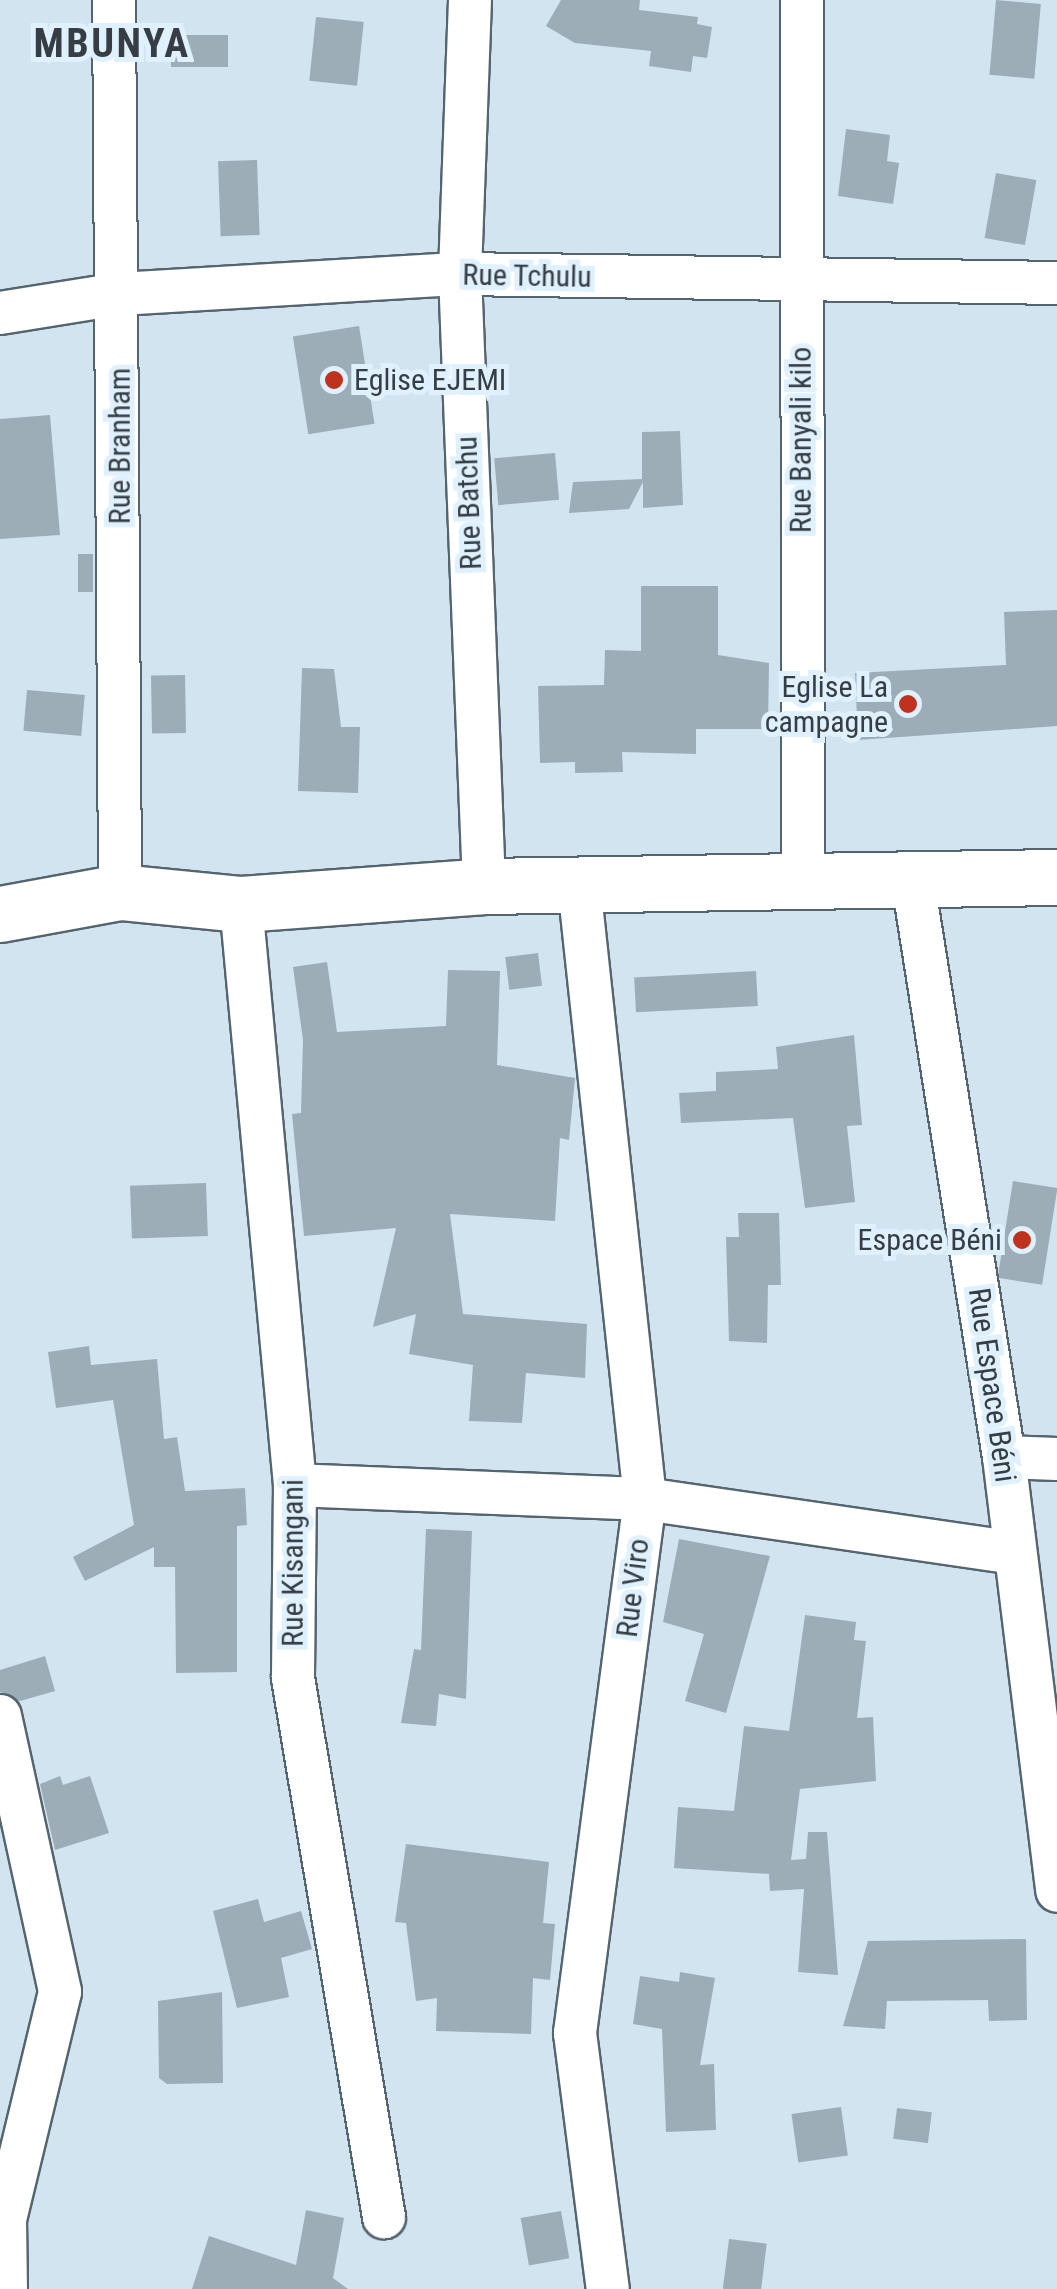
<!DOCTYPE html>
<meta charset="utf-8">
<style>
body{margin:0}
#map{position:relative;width:1057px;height:2289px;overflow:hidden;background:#d2e4f0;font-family:"Roboto Condensed",sans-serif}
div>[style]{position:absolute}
.building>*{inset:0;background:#9cadb8;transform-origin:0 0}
.roads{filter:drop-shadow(2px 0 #55656f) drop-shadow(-2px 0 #55656f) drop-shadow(0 2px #55656f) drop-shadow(0 -2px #55656f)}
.street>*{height:42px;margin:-21px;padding:0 21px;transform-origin:21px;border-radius:21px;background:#fff}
.secondary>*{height:55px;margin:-27.5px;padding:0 27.5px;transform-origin:27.5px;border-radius:27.5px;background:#fff}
.dots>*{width:28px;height:28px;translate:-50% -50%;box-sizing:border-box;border:5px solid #dff1fe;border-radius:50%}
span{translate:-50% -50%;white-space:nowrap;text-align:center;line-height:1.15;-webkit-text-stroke:10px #dff1fe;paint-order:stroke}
.street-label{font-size:30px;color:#373e43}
.poi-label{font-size:30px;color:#373e43}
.left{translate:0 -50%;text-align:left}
.right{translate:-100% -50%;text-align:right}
.district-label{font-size:40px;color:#373e43;font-weight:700;letter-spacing:2.5px}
</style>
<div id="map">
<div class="building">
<div style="clip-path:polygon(561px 0,640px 0,639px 10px,698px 17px,697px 24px,712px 27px,707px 58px,693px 56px,691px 72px,649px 66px,651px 51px,575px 43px,546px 26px)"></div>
<div style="left:996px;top:0;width:45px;height:75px;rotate:5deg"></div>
<div style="left:316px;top:17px;width:48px;height:64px;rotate:6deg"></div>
<div style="left:228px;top:35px;width:32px;height:57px;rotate:90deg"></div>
<div style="clip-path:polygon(846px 129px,890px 135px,887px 161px,899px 163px,893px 204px,838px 196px)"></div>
<div style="left:257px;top:160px;width:75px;height:39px;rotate:88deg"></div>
<div style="left:996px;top:173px;width:41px;height:66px;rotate:10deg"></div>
<div style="left:359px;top:326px;width:99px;height:67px;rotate:81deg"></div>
<div style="clip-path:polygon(50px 415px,60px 535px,0 539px,0 419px)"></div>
<div style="clip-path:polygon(680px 431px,683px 505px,643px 508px,643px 482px,629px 509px,569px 513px,573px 482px,642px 479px,642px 432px)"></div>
<div style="left:555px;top:453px;width:47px;height:61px;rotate:85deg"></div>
<div style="left:78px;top:554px;width:15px;height:38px"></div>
<div style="clip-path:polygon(641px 586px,718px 586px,718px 655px,769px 663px,768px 729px,696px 729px,696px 754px,622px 752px,623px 772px,575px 773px,575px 762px,540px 763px,538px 686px,604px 685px,605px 650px,641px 651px)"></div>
<div style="clip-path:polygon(1057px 610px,1057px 726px,858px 740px,855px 673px,1006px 665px,1004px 612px)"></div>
<div style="clip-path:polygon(302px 668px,334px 669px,341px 727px,360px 727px,358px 793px,298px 791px)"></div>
<div style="left:185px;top:675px;width:58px;height:34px;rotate:89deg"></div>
<div style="left:27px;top:690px;width:58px;height:41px;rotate:5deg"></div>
<div style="left:538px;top:953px;width:33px;height:33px;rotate:83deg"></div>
<div style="clip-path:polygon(327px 962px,337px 1032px,446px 1026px,448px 970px,500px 971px,497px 1065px,575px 1078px,569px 1140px,560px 1138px,555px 1221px,450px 1214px,463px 1314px,587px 1324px,585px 1378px,526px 1373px,522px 1423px,469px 1421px,473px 1365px,409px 1354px,416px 1314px,373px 1327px,396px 1228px,304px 1236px,292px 1114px,301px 1113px,303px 1040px,293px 967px)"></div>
<div style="left:756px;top:971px;width:35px;height:122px;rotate:87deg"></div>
<div style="clip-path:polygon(854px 1035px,862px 1125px,847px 1126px,855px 1202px,805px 1208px,793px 1118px,681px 1123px,679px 1093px,716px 1091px,716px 1072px,778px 1069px,776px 1047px)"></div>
<div style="left:1013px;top:1181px;width:45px;height:98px;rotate:9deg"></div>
<div style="left:206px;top:1183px;width:53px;height:76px;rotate:88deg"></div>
<div style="clip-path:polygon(738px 1213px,779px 1213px,781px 1285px,768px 1285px,767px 1343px,729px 1341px,726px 1237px,739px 1237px)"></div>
<div style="clip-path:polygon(89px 1346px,91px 1365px,157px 1359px,164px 1439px,177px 1437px,185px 1491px,245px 1488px,247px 1525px,237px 1526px,237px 1672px,176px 1673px,175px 1567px,154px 1567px,154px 1547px,85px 1581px,73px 1557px,134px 1525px,113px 1400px,56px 1408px,48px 1352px)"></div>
<div style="clip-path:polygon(426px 1529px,472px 1531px,466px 1699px,439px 1694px,436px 1726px,401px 1723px,414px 1649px,421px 1650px)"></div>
<div style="clip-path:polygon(679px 1539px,770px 1556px,726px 1713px,685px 1701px,704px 1634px,663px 1622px)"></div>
<div style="clip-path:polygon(805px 1615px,856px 1622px,854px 1640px,866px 1641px,857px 1718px,873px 1717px,876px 1781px,800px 1789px,791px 1860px,806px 1859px,808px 1832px,827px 1832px,838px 1975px,798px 1972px,804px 1889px,770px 1891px,769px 1874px,674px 1868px,678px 1807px,734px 1811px,744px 1726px,789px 1731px)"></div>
<div style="clip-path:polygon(45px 1656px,55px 1691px,20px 1701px,0 1692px,0 1670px)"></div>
<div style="clip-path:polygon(60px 1776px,63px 1785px,90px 1776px,109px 1833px,55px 1850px,40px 1784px)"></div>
<div style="clip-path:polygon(406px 1844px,549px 1862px,543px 1923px,555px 1924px,550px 1980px,533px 1978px,531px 2034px,436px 2031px,437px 1998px,416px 2001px,406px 1923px,395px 1922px)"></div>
<div style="clip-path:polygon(258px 1899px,264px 1922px,301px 1911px,312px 1949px,281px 1958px,289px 1997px,237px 2008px,213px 1911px)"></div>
<div style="clip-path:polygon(1026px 1939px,1027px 2020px,989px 2021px,988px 2000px,887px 2001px,885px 2029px,843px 2026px,868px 1941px)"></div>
<div style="clip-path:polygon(680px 1972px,715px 1978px,700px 2065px,714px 2064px,716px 2130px,666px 2132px,662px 2029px,633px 2024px,640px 1976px,679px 1982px)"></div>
<div style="clip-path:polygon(222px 1992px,223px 2083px,167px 2084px,159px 2078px,158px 2001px)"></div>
<div style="left:841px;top:2107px;width:49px;height:50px;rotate:82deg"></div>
<div style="left:897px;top:2108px;width:35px;height:31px;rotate:7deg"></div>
<div style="clip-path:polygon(306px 2210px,344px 2218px,333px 2278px,348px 2289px,192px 2289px,209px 2236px,296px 2265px)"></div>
<div style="left:561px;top:2211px;width:48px;height:41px;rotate:80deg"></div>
<div style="left:729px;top:2239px;width:38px;height:50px;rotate:7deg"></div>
</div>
<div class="roads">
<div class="street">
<div style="left:114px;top:0;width:892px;rotate:89.61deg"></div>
<div style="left:470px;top:0;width:274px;rotate:92.1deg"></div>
<div style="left:460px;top:274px;width:612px;rotate:87.75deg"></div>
<div style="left:802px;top:0;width:881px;rotate:89.93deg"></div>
<div style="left:0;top:313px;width:121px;rotate:-9.1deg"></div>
<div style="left:119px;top:294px;width:342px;rotate:-3.4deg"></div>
<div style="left:460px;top:274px;width:597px;rotate:0.86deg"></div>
<div style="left:913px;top:882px;width:582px;rotate:81.01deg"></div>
<div style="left:1004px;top:1457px;width:437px;rotate:83deg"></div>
<div style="left:579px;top:885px;width:618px;rotate:83.86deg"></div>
<div style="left:645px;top:1499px;width:539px;rotate:97.47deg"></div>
<div style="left:575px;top:2033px;width:258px;rotate:82.7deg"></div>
<div style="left:241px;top:904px;width:584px;rotate:84.69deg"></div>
<div style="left:295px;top:1485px;width:193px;rotate:90.6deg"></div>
<div style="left:293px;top:1678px;width:547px;rotate:80.42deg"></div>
<div style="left:1004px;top:1457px;width:53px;rotate:2.2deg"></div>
<div style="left:295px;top:1485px;width:350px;rotate:2.3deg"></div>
<div style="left:645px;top:1499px;width:373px;rotate:8.3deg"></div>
<div style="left:0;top:1716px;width:282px;rotate:77.7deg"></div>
<div style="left:60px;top:1992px;width:234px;rotate:103.6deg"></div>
<div style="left:5px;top:2219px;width:70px;rotate:89.2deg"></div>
</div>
<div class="secondary">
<div style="left:0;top:914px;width:122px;rotate:-10.4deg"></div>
<div style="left:120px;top:892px;width:122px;rotate:5.7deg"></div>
<div style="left:241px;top:904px;width:244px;rotate:-4.2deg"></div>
<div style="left:484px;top:886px;width:573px;rotate:-0.9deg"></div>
</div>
</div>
<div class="dots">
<div style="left:334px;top:380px;background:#be321e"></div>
<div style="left:908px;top:704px;background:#be321e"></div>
<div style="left:1022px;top:1240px;background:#be321e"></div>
</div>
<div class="street-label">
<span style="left:527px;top:276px;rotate:1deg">Rue Tchulu</span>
<span style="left:801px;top:440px;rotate:-90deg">Rue Banyali kilo</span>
<span style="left:120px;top:446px;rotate:-90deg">Rue Branham</span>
<span style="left:469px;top:503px;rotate:-92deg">Rue Batchu</span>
<span style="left:992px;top:1385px;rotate:82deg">Rue Espace Béni</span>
<span style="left:293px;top:1563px;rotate:-90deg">Rue Kisangani</span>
<span style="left:633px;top:1588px;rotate:-83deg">Rue Viro</span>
</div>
<div class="poi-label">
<span class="left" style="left:354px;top:380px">Eglise EJEMI</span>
<span class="right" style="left:888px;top:704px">Eglise La<br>campagne</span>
<span class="right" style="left:1002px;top:1240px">Espace Béni</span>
</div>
<div class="district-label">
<span style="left:112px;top:44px">MBUNYA</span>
</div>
</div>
